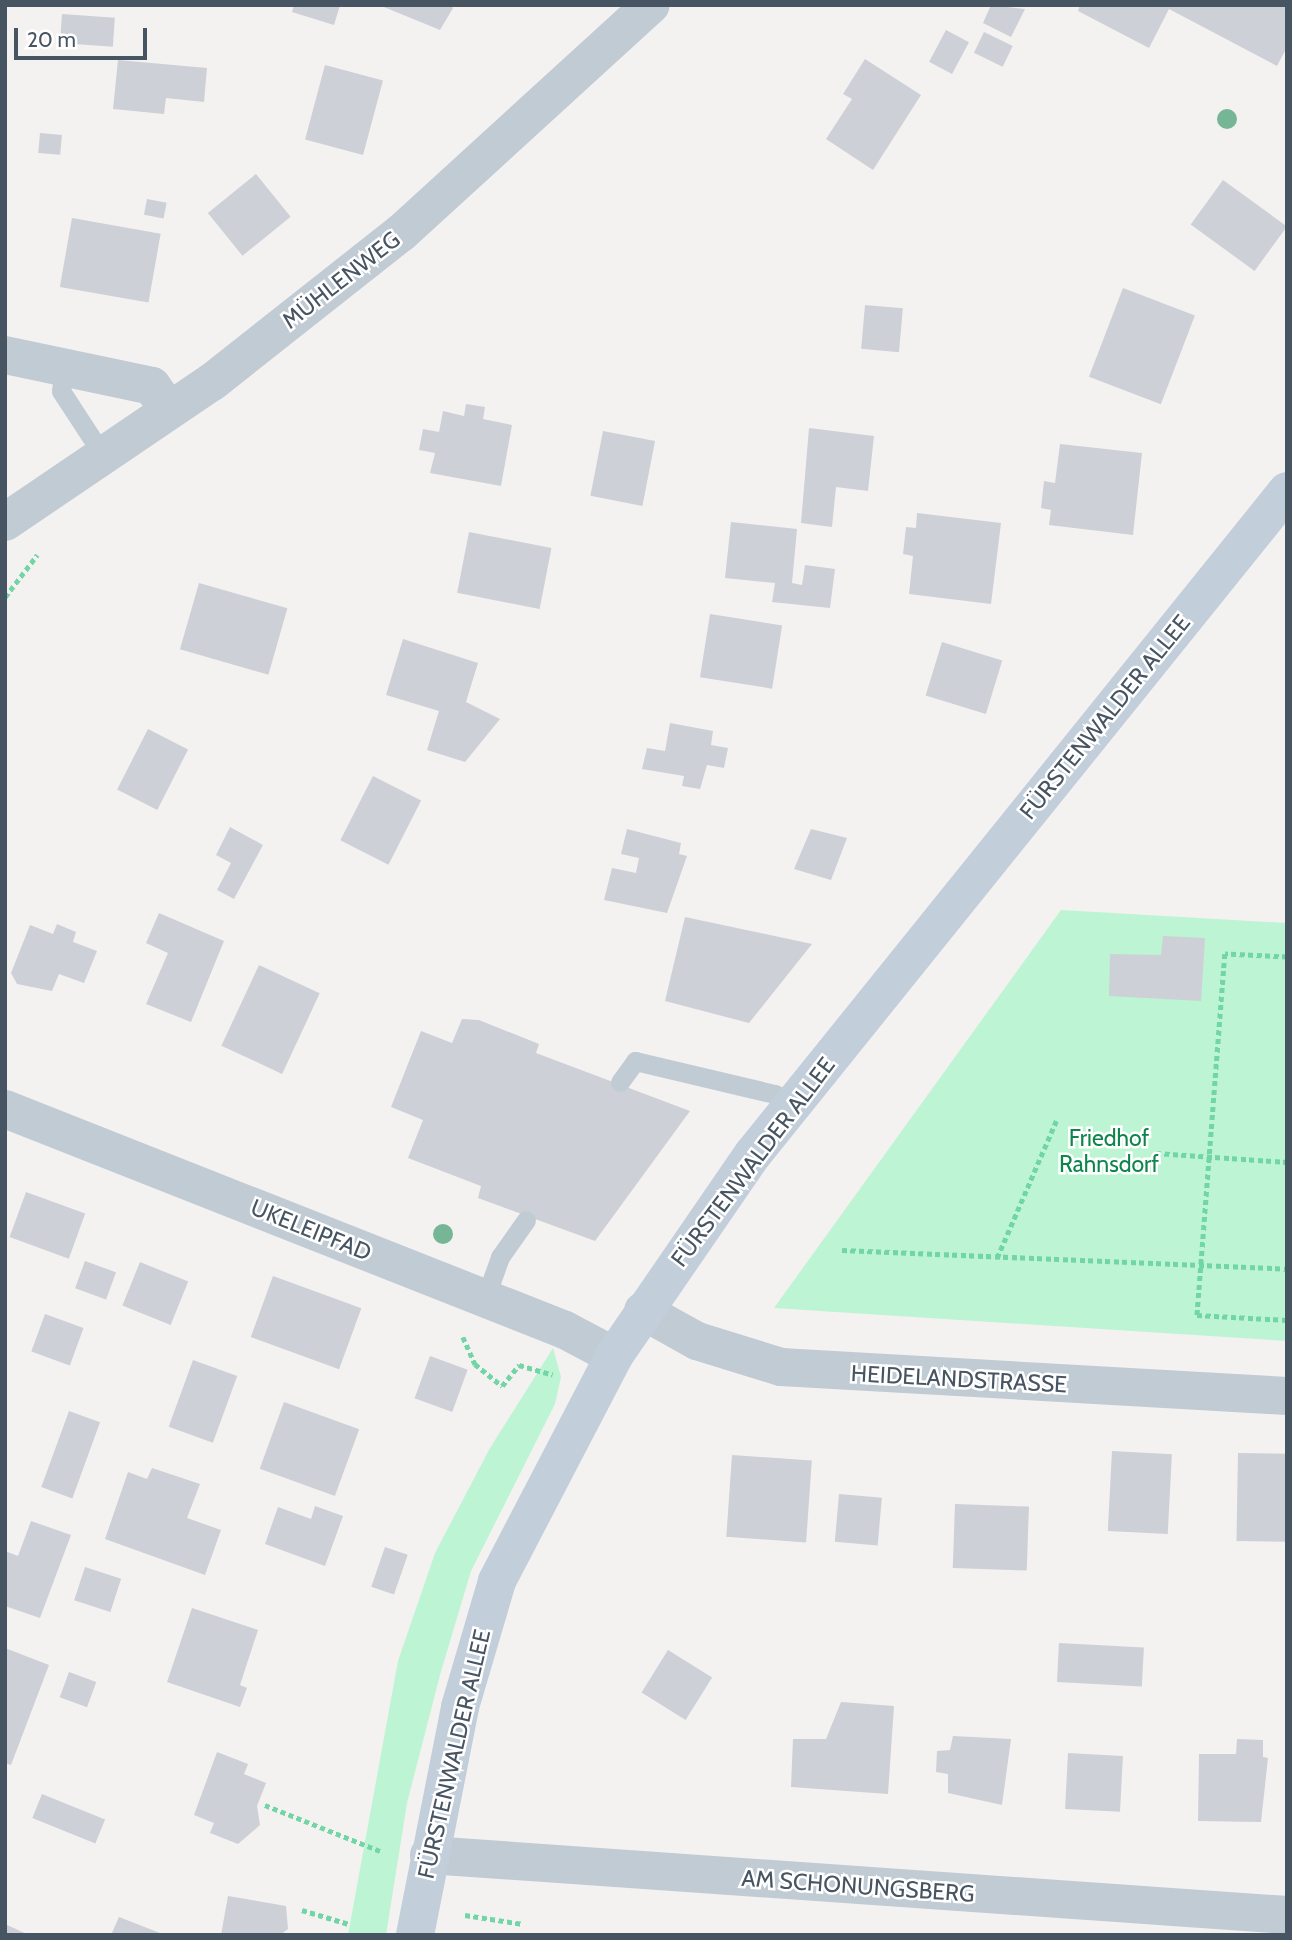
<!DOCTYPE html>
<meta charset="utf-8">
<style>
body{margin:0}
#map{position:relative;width:1292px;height:1940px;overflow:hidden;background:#f4f1f1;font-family:Cabin,sans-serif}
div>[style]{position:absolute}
.green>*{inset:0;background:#bdf4d3}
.building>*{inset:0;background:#cdd0d6;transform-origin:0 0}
.path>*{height:4.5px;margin-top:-2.25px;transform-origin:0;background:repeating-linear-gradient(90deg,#72d5a6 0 5px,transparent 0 8.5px)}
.lane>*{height:19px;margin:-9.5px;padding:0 9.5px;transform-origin:9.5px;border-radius:9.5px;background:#c1cbd4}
.street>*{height:38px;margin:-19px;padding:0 19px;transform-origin:19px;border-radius:19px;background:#c1cbd4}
.secondary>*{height:38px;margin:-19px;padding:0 19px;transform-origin:19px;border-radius:19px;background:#c3cedb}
.trees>*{width:20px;height:20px;margin:-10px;border-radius:50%;background:#76b696}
span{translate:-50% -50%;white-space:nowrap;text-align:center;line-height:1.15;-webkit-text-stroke:5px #fff;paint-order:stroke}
.street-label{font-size:23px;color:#475461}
.park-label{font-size:23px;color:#0f854c}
.frame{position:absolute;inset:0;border:7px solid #475461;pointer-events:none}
.scale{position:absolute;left:14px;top:28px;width:133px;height:32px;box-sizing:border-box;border:4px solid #475461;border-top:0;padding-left:9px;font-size:21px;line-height:24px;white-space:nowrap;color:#475461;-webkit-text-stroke:5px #fff;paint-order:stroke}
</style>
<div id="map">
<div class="green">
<div style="clip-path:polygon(1061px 910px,1287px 923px,1287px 1341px,774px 1308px)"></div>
<div style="clip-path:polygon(553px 1348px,561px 1377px,555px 1404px,471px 1571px,440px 1675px,407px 1803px,386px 1935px,348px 1935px,398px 1661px,435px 1553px,490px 1448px)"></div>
</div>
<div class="building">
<div style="clip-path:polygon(294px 5px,340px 5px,334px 25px,292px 12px)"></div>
<div style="clip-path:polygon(379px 5px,451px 5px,453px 8px,440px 30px)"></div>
<div style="clip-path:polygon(991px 5px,1025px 9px,1011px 37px,983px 23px)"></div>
<div style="clip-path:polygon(1080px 5px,1287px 5px,1287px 47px,1277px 66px,1169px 9px,1149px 48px,1078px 11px)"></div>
<div style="left:62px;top:14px;width:53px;height:29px;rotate:4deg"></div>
<div style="left:946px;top:30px;width:26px;height:36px;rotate:28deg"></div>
<div style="left:984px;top:32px;width:32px;height:23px;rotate:26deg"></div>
<div style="clip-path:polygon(865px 59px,921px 95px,873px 170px,826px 139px,852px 99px,843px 94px)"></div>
<div style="clip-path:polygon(118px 60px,207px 68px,204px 102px,166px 98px,164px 114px,113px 109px)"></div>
<div style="left:325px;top:65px;width:60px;height:77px;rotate:15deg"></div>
<div style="left:40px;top:133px;width:22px;height:20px;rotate:5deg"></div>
<div style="left:256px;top:174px;width:55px;height:62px;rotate:51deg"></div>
<div style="left:1223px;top:180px;width:79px;height:55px;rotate:36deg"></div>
<div style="left:147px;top:199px;width:20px;height:16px;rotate:11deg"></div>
<div style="left:72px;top:218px;width:90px;height:70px;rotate:10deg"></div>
<div style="left:1123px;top:288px;width:77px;height:95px;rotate:21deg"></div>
<div style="left:865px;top:305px;width:38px;height:44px;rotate:5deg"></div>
<div style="clip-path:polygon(466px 404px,485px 407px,483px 419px,512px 425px,501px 486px,430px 473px,435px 453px,419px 450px,423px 429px,439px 432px,443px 411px,464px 416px)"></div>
<div style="clip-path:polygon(809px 428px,874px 436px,868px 491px,836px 487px,832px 527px,801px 523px)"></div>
<div style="left:603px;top:431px;width:53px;height:66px;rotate:11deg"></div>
<div style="clip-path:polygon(1060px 444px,1142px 453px,1133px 535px,1049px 525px,1051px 510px,1041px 508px,1044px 481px,1055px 483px)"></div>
<div style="clip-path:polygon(917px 513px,1001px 523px,991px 604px,909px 594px,913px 556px,903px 554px,906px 527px,916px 528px)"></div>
<div style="clip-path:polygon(731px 522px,797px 529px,792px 583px,802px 585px,805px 565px,835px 569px,830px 608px,772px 602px,775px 583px,725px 578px)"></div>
<div style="left:469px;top:532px;width:84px;height:62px;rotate:11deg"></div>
<div style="left:199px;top:583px;width:92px;height:69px;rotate:16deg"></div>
<div style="left:710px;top:614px;width:73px;height:64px;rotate:9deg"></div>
<div style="clip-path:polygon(403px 639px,478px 663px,466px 702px,500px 719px,465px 762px,427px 750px,439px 711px,386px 695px)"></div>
<div style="left:942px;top:642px;width:63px;height:56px;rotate:17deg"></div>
<div style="clip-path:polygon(670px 723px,713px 731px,711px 745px,728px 748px,724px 768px,707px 765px,700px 789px,682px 786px,684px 776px,642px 769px,647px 748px,665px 751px)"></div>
<div style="left:148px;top:729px;width:45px;height:68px;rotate:27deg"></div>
<div style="left:373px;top:776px;width:54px;height:72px;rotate:27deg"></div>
<div style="clip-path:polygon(230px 827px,263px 845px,234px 899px,217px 890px,231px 863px,216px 855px)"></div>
<div style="clip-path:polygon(627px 829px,681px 843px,679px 854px,687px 856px,667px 913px,604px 900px,612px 868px,636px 873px,639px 858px,621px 854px)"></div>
<div style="clip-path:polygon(811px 829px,847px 838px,831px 880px,794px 869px)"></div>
<div style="clip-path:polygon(159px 913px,224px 941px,191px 1022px,146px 1004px,168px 953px,146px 943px)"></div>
<div style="clip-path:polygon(685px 917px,812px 944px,749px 1023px,665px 1001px)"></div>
<div style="clip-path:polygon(57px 924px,76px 932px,73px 942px,97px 951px,84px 983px,59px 974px,52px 991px,17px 984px,11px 973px,30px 925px,53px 934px)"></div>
<div style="clip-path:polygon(1163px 936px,1205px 938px,1201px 1001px,1109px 996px,1110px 954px,1161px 955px)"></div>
<div style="left:259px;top:965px;width:67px;height:89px;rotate:25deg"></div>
<div style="clip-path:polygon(462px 1019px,479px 1020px,539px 1044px,536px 1053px,690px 1111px,595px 1241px,478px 1198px,481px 1186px,408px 1158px,423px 1120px,391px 1107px,421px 1031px,452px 1043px)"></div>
<div style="left:26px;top:1192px;width:63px;height:48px;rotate:20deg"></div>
<div style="left:85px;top:1261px;width:33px;height:29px;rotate:20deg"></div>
<div style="left:140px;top:1262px;width:52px;height:47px;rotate:22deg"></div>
<div style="left:273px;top:1276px;width:94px;height:65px;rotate:20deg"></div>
<div style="left:45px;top:1314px;width:41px;height:40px;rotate:20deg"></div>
<div style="left:430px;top:1356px;width:40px;height:45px;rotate:20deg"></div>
<div style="left:193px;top:1360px;width:47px;height:71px;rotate:20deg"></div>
<div style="left:284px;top:1402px;width:80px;height:71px;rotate:20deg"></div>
<div style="left:69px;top:1411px;width:33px;height:81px;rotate:20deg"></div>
<div style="left:1112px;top:1451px;width:60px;height:80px;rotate:3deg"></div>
<div style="left:1238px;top:1453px;width:49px;height:88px;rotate:1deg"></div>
<div style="left:732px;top:1455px;width:80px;height:82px;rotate:4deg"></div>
<div style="clip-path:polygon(152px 1468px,200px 1484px,187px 1518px,221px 1530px,205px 1575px,105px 1539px,128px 1472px,147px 1479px)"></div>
<div style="left:839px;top:1494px;width:43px;height:48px;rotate:5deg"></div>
<div style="left:955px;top:1504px;width:74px;height:64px;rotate:2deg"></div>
<div style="clip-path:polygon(315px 1506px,343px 1516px,325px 1566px,265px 1544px,278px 1507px,311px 1519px)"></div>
<div style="clip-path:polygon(31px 1521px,71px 1535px,40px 1618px,5px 1606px,5px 1551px,18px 1556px)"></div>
<div style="left:385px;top:1547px;width:24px;height:42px;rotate:19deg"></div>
<div style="left:85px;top:1567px;width:38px;height:35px;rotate:18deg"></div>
<div style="clip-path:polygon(192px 1608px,258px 1630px,240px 1685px,247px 1688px,240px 1707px,167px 1682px)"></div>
<div style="left:1059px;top:1643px;width:85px;height:39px;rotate:3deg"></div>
<div style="clip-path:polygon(5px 1648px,49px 1665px,11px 1765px,5px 1763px)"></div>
<div style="left:668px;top:1650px;width:52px;height:50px;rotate:32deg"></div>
<div style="left:69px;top:1672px;width:29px;height:27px;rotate:20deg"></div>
<div style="clip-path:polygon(841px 1702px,894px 1706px,888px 1794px,791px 1787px,793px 1739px,826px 1739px)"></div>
<div style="clip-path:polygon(953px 1736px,1011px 1739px,1002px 1805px,948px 1793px,948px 1774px,936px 1772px,937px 1751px,950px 1750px)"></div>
<div style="clip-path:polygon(1237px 1739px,1263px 1740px,1263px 1757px,1268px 1758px,1261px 1822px,1198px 1821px,1199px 1754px,1236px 1754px)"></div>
<div style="clip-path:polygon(217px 1752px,248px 1764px,244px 1774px,266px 1783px,257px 1806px,260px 1825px,238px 1844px,210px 1833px,214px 1823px,194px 1815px)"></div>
<div style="left:1068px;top:1753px;width:55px;height:56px;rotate:3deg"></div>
<div style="left:42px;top:1794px;width:68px;height:26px;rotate:22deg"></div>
<div style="clip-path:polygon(228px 1896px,286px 1906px,288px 1929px,280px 1935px,221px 1935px)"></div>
<div style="clip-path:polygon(119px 1917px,165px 1935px,111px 1935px)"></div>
<div style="clip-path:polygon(5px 1924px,29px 1935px,5px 1935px)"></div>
</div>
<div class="path">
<div style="left:5px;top:597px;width:53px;rotate:-52.7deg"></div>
<div style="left:1287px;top:957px;width:62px;rotate:-177.2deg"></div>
<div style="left:1225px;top:954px;width:362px;rotate:94.4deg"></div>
<div style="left:1197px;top:1315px;width:90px;rotate:3.2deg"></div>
<div style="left:1156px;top:1153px;width:131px;rotate:3.9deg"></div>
<div style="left:842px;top:1250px;width:445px;rotate:2.4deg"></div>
<div style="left:997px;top:1258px;width:151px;rotate:-66.7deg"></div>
<div style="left:463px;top:1337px;width:30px;rotate:66deg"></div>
<div style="left:475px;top:1364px;width:35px;rotate:39deg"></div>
<div style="left:502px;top:1386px;width:27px;rotate:-51deg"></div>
<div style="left:519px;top:1365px;width:35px;rotate:16deg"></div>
<div style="left:265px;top:1805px;width:124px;rotate:21.8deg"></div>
<div style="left:302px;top:1910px;width:49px;rotate:16.6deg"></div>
<div style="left:465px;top:1915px;width:59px;rotate:8.8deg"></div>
</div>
<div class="lane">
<div style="left:64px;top:367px;width:24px;rotate:97deg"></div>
<div style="left:61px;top:391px;width:79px;rotate:56.9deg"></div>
<div style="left:620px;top:1082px;width:26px;rotate:-54deg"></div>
<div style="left:635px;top:1061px;width:144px;rotate:13.3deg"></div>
<div style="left:775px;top:1094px;width:21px;rotate:35deg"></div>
<div style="left:485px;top:1299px;width:45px;rotate:-70.3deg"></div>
<div style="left:500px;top:1257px;width:45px;rotate:-54.9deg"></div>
</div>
<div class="street">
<div style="left:5px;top:355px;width:150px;rotate:11.9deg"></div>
<div style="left:152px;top:386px;width:29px;rotate:55deg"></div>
<div style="left:5px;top:522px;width:250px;rotate:-34.1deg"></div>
<div style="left:212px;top:382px;width:241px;rotate:-38.3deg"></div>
<div style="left:401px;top:233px;width:338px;rotate:-42.4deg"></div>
<div style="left:5px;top:1109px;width:602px;rotate:21.54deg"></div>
<div style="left:565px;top:1330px;width:55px;rotate:28deg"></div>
<div style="left:643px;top:1311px;width:62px;rotate:29.1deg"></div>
<div style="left:697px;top:1341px;width:88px;rotate:17.2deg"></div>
<div style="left:781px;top:1367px;width:507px;rotate:3.28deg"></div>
<div style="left:429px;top:1855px;width:860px;rotate:4deg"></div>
</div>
<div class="secondary">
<div style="left:415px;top:1935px;width:232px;rotate:-78.8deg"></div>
<div style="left:460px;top:1707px;width:131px;rotate:-73.6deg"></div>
<div style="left:497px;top:1581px;width:254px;rotate:-62.5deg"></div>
<div style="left:614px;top:1356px;width:245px;rotate:-55.5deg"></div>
<div style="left:753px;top:1154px;width:851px;rotate:-51.15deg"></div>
</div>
<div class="trees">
<div style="left:1227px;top:119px"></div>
<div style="left:443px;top:1234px"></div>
</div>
<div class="street-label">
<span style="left:341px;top:280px;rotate:-38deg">MÜHLENWEG</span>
<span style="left:1105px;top:717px;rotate:-51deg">FÜRSTENWALDER ALLEE</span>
<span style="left:753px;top:1162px;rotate:-53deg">FÜRSTENWALDER ALLEE</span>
<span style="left:311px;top:1230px;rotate:22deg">UKELEIPFAD</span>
<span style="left:959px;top:1379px;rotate:3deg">HEIDELANDSTRASSE</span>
<span style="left:454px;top:1754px;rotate:-77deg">FÜRSTENWALDER ALLEE</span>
<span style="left:858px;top:1886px;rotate:4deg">AM SCHONUNGSBERG</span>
</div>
<div class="park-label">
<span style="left:1109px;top:1151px">Friedhof<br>Rahnsdorf</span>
</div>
<div class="frame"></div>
<div class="scale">20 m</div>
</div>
